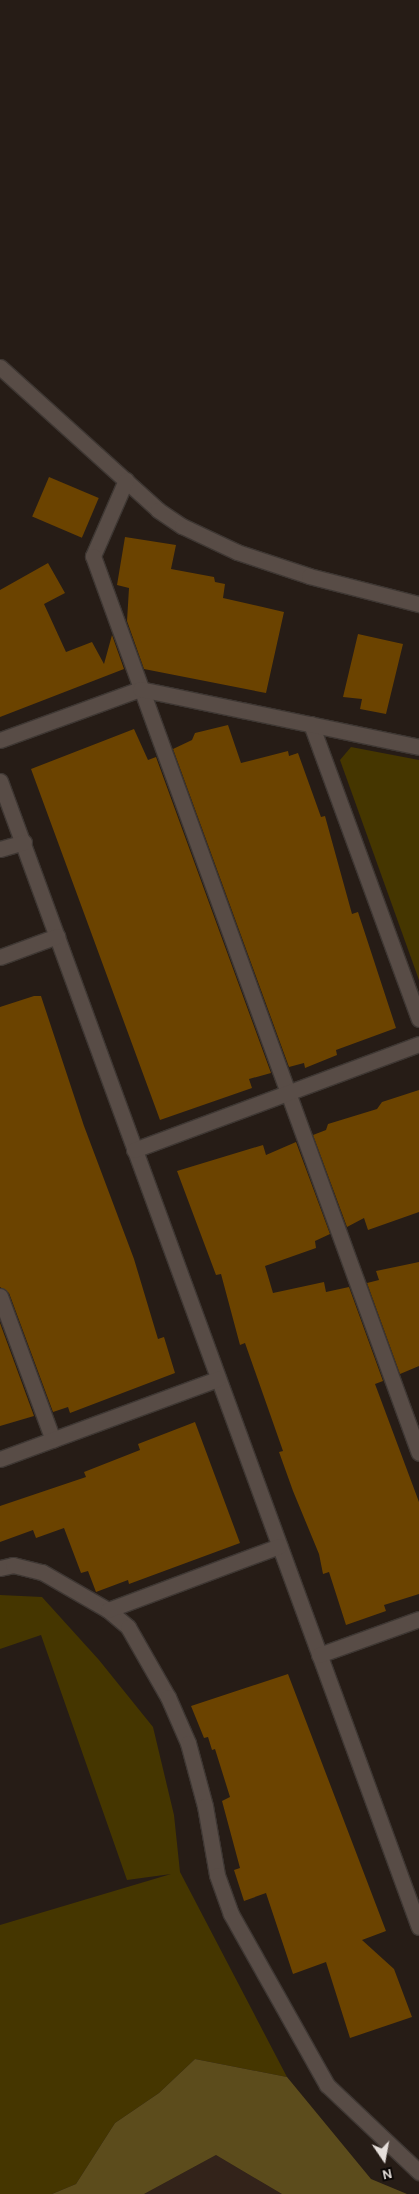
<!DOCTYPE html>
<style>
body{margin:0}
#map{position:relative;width:419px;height:2194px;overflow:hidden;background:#261c16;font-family:Karla,sans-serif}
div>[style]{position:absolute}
.built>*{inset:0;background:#33231a}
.green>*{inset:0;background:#453600}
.forest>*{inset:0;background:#5c4c1c}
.building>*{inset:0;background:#6b4300;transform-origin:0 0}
.roads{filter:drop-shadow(1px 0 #3e3733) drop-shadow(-1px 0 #3e3733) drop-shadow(0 1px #3e3733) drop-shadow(0 -1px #3e3733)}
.minor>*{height:15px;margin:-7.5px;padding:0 7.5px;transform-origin:7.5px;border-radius:7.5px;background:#584c46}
span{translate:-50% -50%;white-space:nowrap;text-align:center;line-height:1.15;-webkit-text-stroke:4px #0c0806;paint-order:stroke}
.north{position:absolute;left:359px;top:2134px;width:50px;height:50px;-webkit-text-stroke:4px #0c0806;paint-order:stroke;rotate:168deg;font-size:14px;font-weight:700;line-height:20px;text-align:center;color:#e6dfdb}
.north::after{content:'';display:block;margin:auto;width:18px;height:22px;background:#e6dfdb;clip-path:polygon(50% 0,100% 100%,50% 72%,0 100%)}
</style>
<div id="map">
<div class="built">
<div style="clip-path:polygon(216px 2155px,282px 2194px,144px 2194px)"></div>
</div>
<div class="green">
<div style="clip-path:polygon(351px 747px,419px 760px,419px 980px,340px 760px)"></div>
<div style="clip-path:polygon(0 1595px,42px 1597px,99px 1660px,153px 1727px,174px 1815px,180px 1872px,287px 2077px,195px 2059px,159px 2093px,115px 2123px,76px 2184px,52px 2194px,0 2194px,0 1925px,171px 1874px,127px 1880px,41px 1635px,0 1649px)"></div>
</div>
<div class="forest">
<div style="clip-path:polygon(195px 2059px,287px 2077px,371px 2179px,407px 2194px,282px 2194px,216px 2155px,144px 2194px,52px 2194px,76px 2184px,115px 2123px,159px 2093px)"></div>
</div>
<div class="building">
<div style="left:49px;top:477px;width:54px;height:43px;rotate:23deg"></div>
<div style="clip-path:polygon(125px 537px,176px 545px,171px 569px,214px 577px,215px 582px,225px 584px,223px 598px,284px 612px,266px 693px,144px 669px,127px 621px,129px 588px,117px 585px)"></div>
<div style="clip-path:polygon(48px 563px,65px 593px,44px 604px,66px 652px,92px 642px,104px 664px,112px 635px,124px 669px,0 717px,0 590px)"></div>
<div style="clip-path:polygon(358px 634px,403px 644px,386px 714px,360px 709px,362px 699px,343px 697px)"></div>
<div style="clip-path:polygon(228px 725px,241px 763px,288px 751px,289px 756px,298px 753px,321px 817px,325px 816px,352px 914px,358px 912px,396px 1028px,336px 1050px,337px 1055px,305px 1068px,304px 1063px,289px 1067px,173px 749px,192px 740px,195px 733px)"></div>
<div style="clip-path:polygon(134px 729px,148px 760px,156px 757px,271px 1073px,249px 1079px,252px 1088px,160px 1120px,31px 769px)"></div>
<div style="clip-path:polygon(34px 996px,41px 996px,84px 1126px,134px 1259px,158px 1339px,164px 1337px,175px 1373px,70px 1413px,68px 1407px,53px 1412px,9px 1293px,0 1287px,0 1007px)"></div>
<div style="clip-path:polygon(419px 1090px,419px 1212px,368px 1230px,364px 1218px,347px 1227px,313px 1135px,326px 1130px,328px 1124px,377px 1109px,382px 1102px)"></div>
<div style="clip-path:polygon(296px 1142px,330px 1234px,315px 1241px,316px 1248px,265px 1266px,273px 1293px,324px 1282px,326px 1292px,349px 1287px,383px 1381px,375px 1384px,419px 1502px,419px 1594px,384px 1605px,386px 1611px,346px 1625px,329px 1572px,323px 1574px,319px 1554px,293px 1491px,279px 1452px,283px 1451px,245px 1343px,240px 1345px,221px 1274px,216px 1275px,177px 1171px,263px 1145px,266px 1155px)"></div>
<div style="clip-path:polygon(419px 1262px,419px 1366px,400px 1374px,367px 1283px,379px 1280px,376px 1271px)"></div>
<div style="clip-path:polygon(0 1323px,34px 1416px,0 1426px)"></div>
<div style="clip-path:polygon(195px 1422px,240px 1543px,129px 1584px,128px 1580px,96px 1592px,88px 1571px,81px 1573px,64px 1528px,36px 1538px,33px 1530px,0 1542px,0 1506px,86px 1477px,84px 1472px,140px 1450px,138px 1444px)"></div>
<div style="clip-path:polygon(288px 1674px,386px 1931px,362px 1940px,394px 1969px,412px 2017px,350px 2038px,326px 1962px,293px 1974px,266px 1893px,244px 1901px,234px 1870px,240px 1868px,222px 1801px,230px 1797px,215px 1749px,212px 1750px,208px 1737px,204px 1738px,191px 1706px)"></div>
</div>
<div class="roads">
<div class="minor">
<div style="left:0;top:367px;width:213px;rotate:42.1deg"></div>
<div style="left:158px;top:510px;width:29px;rotate:34deg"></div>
<div style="left:182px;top:526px;width:61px;rotate:25.3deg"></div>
<div style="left:237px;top:552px;width:76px;rotate:18.4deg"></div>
<div style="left:309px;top:576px;width:114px;rotate:14.3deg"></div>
<div style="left:126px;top:480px;width:83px;rotate:113.5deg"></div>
<div style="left:93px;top:556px;width:954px;rotate:70.03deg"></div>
<div style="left:311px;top:724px;width:314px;rotate:69.9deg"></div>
<div style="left:0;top:740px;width:149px;rotate:-20deg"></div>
<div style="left:140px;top:689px;width:285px;rotate:11.7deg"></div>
<div style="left:0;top:781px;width:1220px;rotate:69.92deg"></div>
<div style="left:0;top:849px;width:25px;rotate:-16deg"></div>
<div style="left:0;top:957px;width:61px;rotate:-20.2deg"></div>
<div style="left:134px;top:1150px;width:304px;rotate:-20.4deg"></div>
<div style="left:0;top:1296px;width:153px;rotate:69.8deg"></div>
<div style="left:0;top:1459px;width:232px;rotate:-20.2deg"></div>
<div style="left:0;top:1568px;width:13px;rotate:-13deg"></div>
<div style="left:13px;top:1565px;width:30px;rotate:14deg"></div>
<div style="left:42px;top:1572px;width:76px;rotate:29.9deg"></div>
<div style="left:108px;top:1610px;width:26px;rotate:40deg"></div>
<div style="left:128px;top:1627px;width:81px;rotate:60.3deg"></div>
<div style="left:168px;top:1697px;width:50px;rotate:66.5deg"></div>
<div style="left:188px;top:1743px;width:65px;rotate:74.9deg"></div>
<div style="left:205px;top:1806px;width:70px;rotate:80.1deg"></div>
<div style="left:217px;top:1875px;width:41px;rotate:70.3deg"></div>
<div style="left:231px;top:1914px;width:196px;rotate:60.7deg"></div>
<div style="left:327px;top:2085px;width:127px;rotate:43.4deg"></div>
<div style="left:108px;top:1610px;width:183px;rotate:-20.5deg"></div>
<div style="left:319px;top:1655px;width:106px;rotate:-19.8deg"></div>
</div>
</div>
<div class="north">N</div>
</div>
